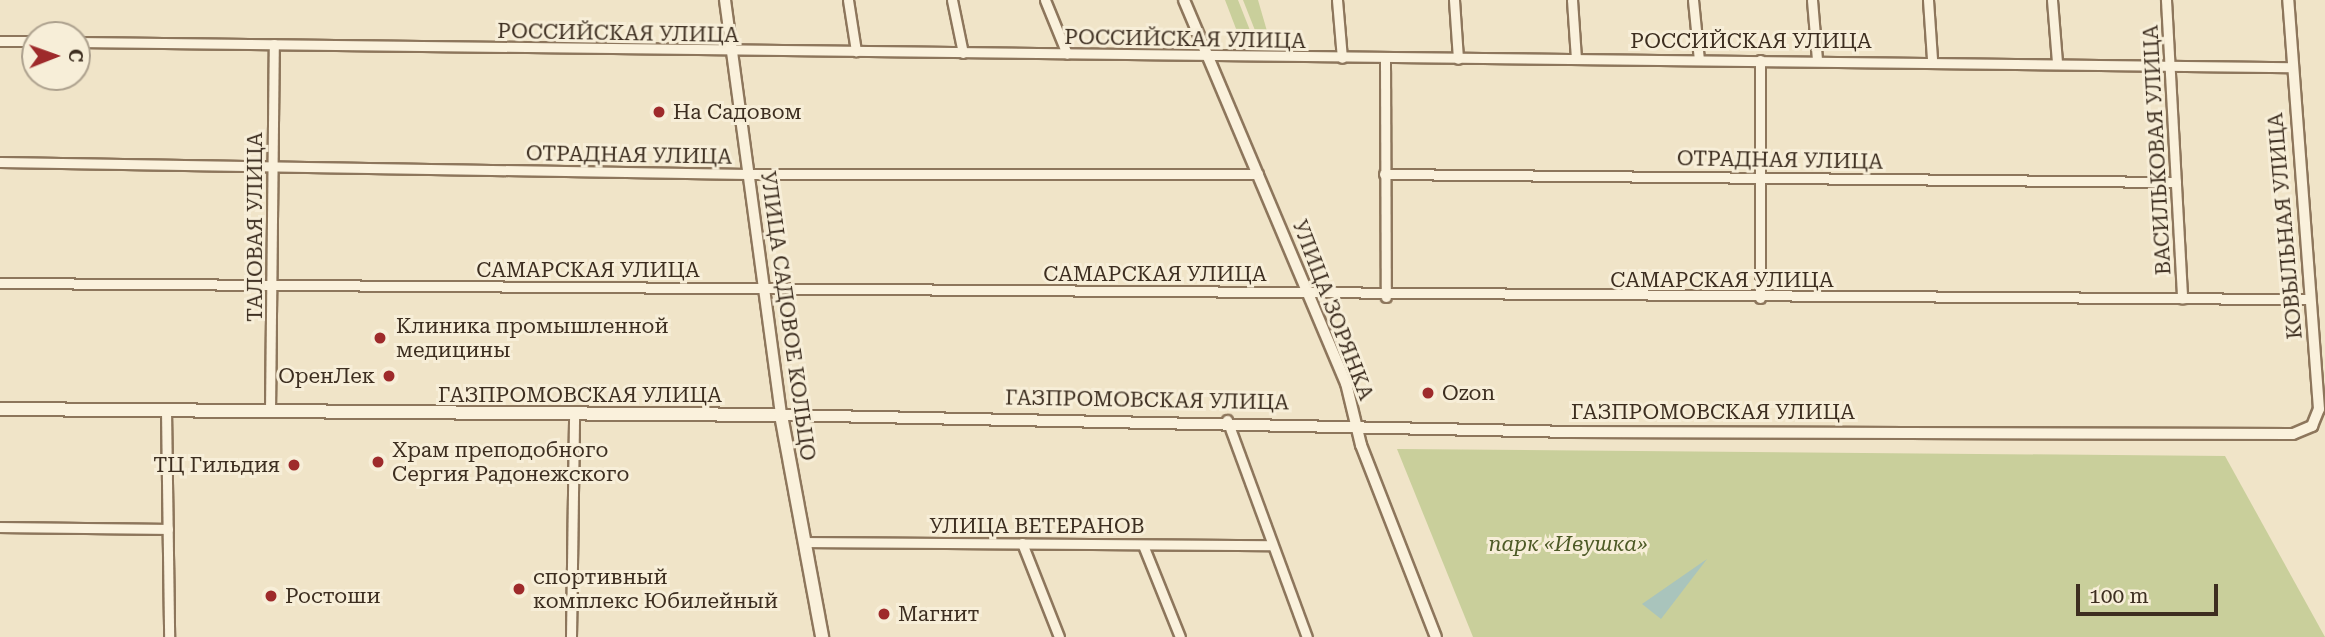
<!DOCTYPE html>
<meta charset="utf-8">
<style>
body{margin:0}
#map{position:relative;width:2325px;height:637px;overflow:hidden;background:#f0e4c8;font-family:"Roboto Serif",serif}
div>[style]{position:absolute}
.green>*{inset:0;background:#c9cf9b}
.water>*{inset:0;background:#a9c4bc}
.roads{filter:drop-shadow(2px 0 #8d765c) drop-shadow(-2px 0 #8d765c) drop-shadow(0 2px #8d765c) drop-shadow(0 -2px #8d765c)}
.minor>*{height:9px;margin:-4.5px;padding:0 4.5px;transform-origin:4.5px;border-radius:4.5px;background:#faf1dc}
.tertiary>*{height:10px;margin:-5px;padding:0 5px;transform-origin:5px;border-radius:5px;background:#faf1dc}
.secondary>*{height:12px;margin:-6px;padding:0 6px;transform-origin:6px;border-radius:6px;background:#faf1dc}
.dots>*{width:19px;height:19px;translate:-50% -50%;box-sizing:border-box;border:4px solid #f7eed8;border-radius:50%}
span{translate:-50% -50%;white-space:nowrap;text-align:center;line-height:1.15;-webkit-text-stroke:6px #f7eed8;paint-order:stroke}
.street-label{font-size:21px;color:#3d2e20}
.poi-label{font-size:21px;color:#3d2e20}
.left{translate:0 -50%;text-align:left}
.right{translate:-100% -50%;text-align:right}
.park-label{font-size:21px;color:#4d5a26;font-style:italic}
.north{position:absolute;left:21px;top:21px;width:70px;height:70px;box-sizing:border-box;background:#f7eed8;border:2px solid #ada18e;border-radius:50%;rotate:89deg;font-size:19px;font-weight:700;line-height:28px;text-align:center;color:#3d2e20}
.north::after{content:'';display:block;margin:auto;width:24px;height:32px;background:#9e2a2b;clip-path:polygon(50% 0,100% 100%,50% 72%,0 100%)}
.scale{position:absolute;left:2076px;top:584px;width:142px;height:32px;box-sizing:border-box;border:4px solid #3d2e20;border-top:0;padding-left:9px;font-size:21px;line-height:24px;white-space:nowrap;color:#3d2e20;-webkit-text-stroke:5px #f7eed8;paint-order:stroke}
</style>
<div id="map">
<div class="green">
<div style="clip-path:polygon(1225px 0,1238px 0,1253px 38px,1238px 34px)"></div>
<div style="clip-path:polygon(1243px 0,1258px 0,1269px 38px,1258px 38px)"></div>
<div style="clip-path:polygon(1397px 449px,2225px 456px,2325px 637px,1473px 637px)"></div>
</div>
<div class="water">
<div style="clip-path:polygon(1707px 559px,1661px 619px,1642px 604px)"></div>
</div>
<div class="roads">
<div class="minor">
<div style="left:848px;top:0;width:52px;rotate:81.1deg"></div>
<div style="left:952px;top:0;width:54px;rotate:78.3deg"></div>
<div style="left:1045px;top:0;width:58px;rotate:67.8deg"></div>
<div style="left:1337px;top:0;width:58px;rotate:85.1deg"></div>
<div style="left:1454px;top:0;width:59px;rotate:86.1deg"></div>
<div style="left:1572px;top:0;width:58px;rotate:86.1deg"></div>
<div style="left:1693px;top:0;width:60px;rotate:84.3deg"></div>
<div style="left:1812px;top:0;width:59px;rotate:85.2deg"></div>
<div style="left:1928px;top:0;width:59px;rotate:86.1deg"></div>
<div style="left:2052px;top:0;width:62px;rotate:85.4deg"></div>
<div style="left:2166px;top:0;width:299px;rotate:86.9deg"></div>
<div style="left:0;top:41px;width:35px"></div>
<div style="left:77px;top:42px;width:2215px;rotate:0.65deg"></div>
<div style="left:1385px;top:60px;width:237px;rotate:89.8deg"></div>
<div style="left:1760px;top:60px;width:238px;rotate:90deg"></div>
<div style="left:0;top:162px;width:747px;rotate:0.92deg"></div>
<div style="left:747px;top:174px;width:511px"></div>
<div style="left:1384px;top:174px;width:792px;rotate:0.58deg"></div>
<div style="left:0;top:283px;width:2310px;rotate:0.4deg"></div>
<div style="left:166px;top:410px;width:227px;rotate:89.2deg"></div>
<div style="left:270px;top:411px;width:367px;rotate:-89.4deg"></div>
<div style="left:1227px;top:420px;width:231px;rotate:69.8deg"></div>
<div style="left:0;top:527px;width:168px;rotate:0.7deg"></div>
<div style="left:804px;top:542px;width:465px;rotate:0.4deg"></div>
<div style="left:1022px;top:543px;width:101px;rotate:68.5deg"></div>
<div style="left:1143px;top:545px;width:99px;rotate:68.1deg"></div>
<div style="left:571px;top:637px;width:223px;rotate:-89.2deg"></div>
</div>
<div class="tertiary">
<div style="left:725px;top:0;width:419px;rotate:82.3deg"></div>
<div style="left:781px;top:415px;width:789px;rotate:1.23deg"></div>
<div style="left:1570px;top:432px;width:723px;rotate:0.16deg"></div>
<div style="left:2293px;top:434px;width:21px;rotate:-23deg"></div>
<div style="left:2312px;top:426px;width:18px;rotate:-68deg"></div>
<div style="left:2319px;top:409px;width:410px;rotate:-94.3deg"></div>
<div style="left:1184px;top:0;width:416px;rotate:67.1deg"></div>
<div style="left:1346px;top:383px;width:64px;rotate:76.4deg"></div>
<div style="left:1361px;top:445px;width:206px;rotate:68.7deg"></div>
</div>
<div class="secondary">
<div style="left:0;top:409px;width:781px;rotate:0.44deg"></div>
<div style="left:781px;top:415px;width:226px;rotate:79.5deg"></div>
</div>
</div>
<div class="dots">
<div style="left:659px;top:112px;background:#9e2a2b"></div>
<div style="left:380px;top:338px;background:#9e2a2b"></div>
<div style="left:389px;top:376px;background:#9e2a2b"></div>
<div style="left:1428px;top:393px;background:#9e2a2b"></div>
<div style="left:378px;top:462px;background:#9e2a2b"></div>
<div style="left:294px;top:465px;background:#9e2a2b"></div>
<div style="left:519px;top:589px;background:#9e2a2b"></div>
<div style="left:271px;top:596px;background:#9e2a2b"></div>
<div style="left:884px;top:614px;background:#9e2a2b"></div>
</div>
<div class="street-label">
<span style="left:618px;top:33px;rotate:1deg">РОССИЙСКАЯ УЛИЦА</span>
<span style="left:1185px;top:39px;rotate:1deg">РОССИЙСКАЯ УЛИЦА</span>
<span style="left:1751px;top:41px">РОССИЙСКАЯ УЛИЦА</span>
<span style="left:2157px;top:150px;rotate:-93deg">ВАСИЛЬКОВАЯ УЛИЦА</span>
<span style="left:629px;top:155px;rotate:1deg">ОТРАДНАЯ УЛИЦА</span>
<span style="left:1780px;top:160px;rotate:1deg">ОТРАДНАЯ УЛИЦА</span>
<span style="left:2285px;top:226px;rotate:-95deg">КОВЫЛЬНАЯ УЛИЦА</span>
<span style="left:255px;top:227px;rotate:-90deg">ТАЛОВАЯ УЛИЦА</span>
<span style="left:588px;top:270px">САМАРСКАЯ УЛИЦА</span>
<span style="left:1155px;top:274px">САМАРСКАЯ УЛИЦА</span>
<span style="left:1722px;top:280px">САМАРСКАЯ УЛИЦА</span>
<span style="left:1333px;top:310px;rotate:69deg">УЛИЦА ЗОРЯНКА</span>
<span style="left:788px;top:316px;rotate:82deg">УЛИЦА САДОВОЕ КОЛЬЦО</span>
<span style="left:580px;top:395px">ГАЗПРОМОВСКАЯ УЛИЦА</span>
<span style="left:1147px;top:400px;rotate:1deg">ГАЗПРОМОВСКАЯ УЛИЦА</span>
<span style="left:1713px;top:412px">ГАЗПРОМОВСКАЯ УЛИЦА</span>
<span style="left:1037px;top:526px">УЛИЦА ВЕТЕРАНОВ</span>
</div>
<div class="poi-label">
<span class="left" style="left:673px;top:112px">На Садовом</span>
<span class="left" style="left:396px;top:338px">Клиника промышленной<br>медицины</span>
<span class="right" style="left:375px;top:376px">ОренЛек</span>
<span class="left" style="left:1442px;top:393px">Ozon</span>
<span class="left" style="left:392px;top:462px">Храм преподобного<br>Сергия Радонежского</span>
<span class="right" style="left:280px;top:465px">ТЦ Гильдия</span>
<span class="left" style="left:533px;top:589px">спортивный<br>комплекс Юбилейный</span>
<span class="left" style="left:285px;top:596px">Ростоши</span>
<span class="left" style="left:898px;top:614px">Магнит</span>
</div>
<div class="park-label">
<span style="left:1568px;top:544px">парк «Ивушка»</span>
</div>
<div class="north">С</div>
<div class="scale">100 m</div>
</div>
